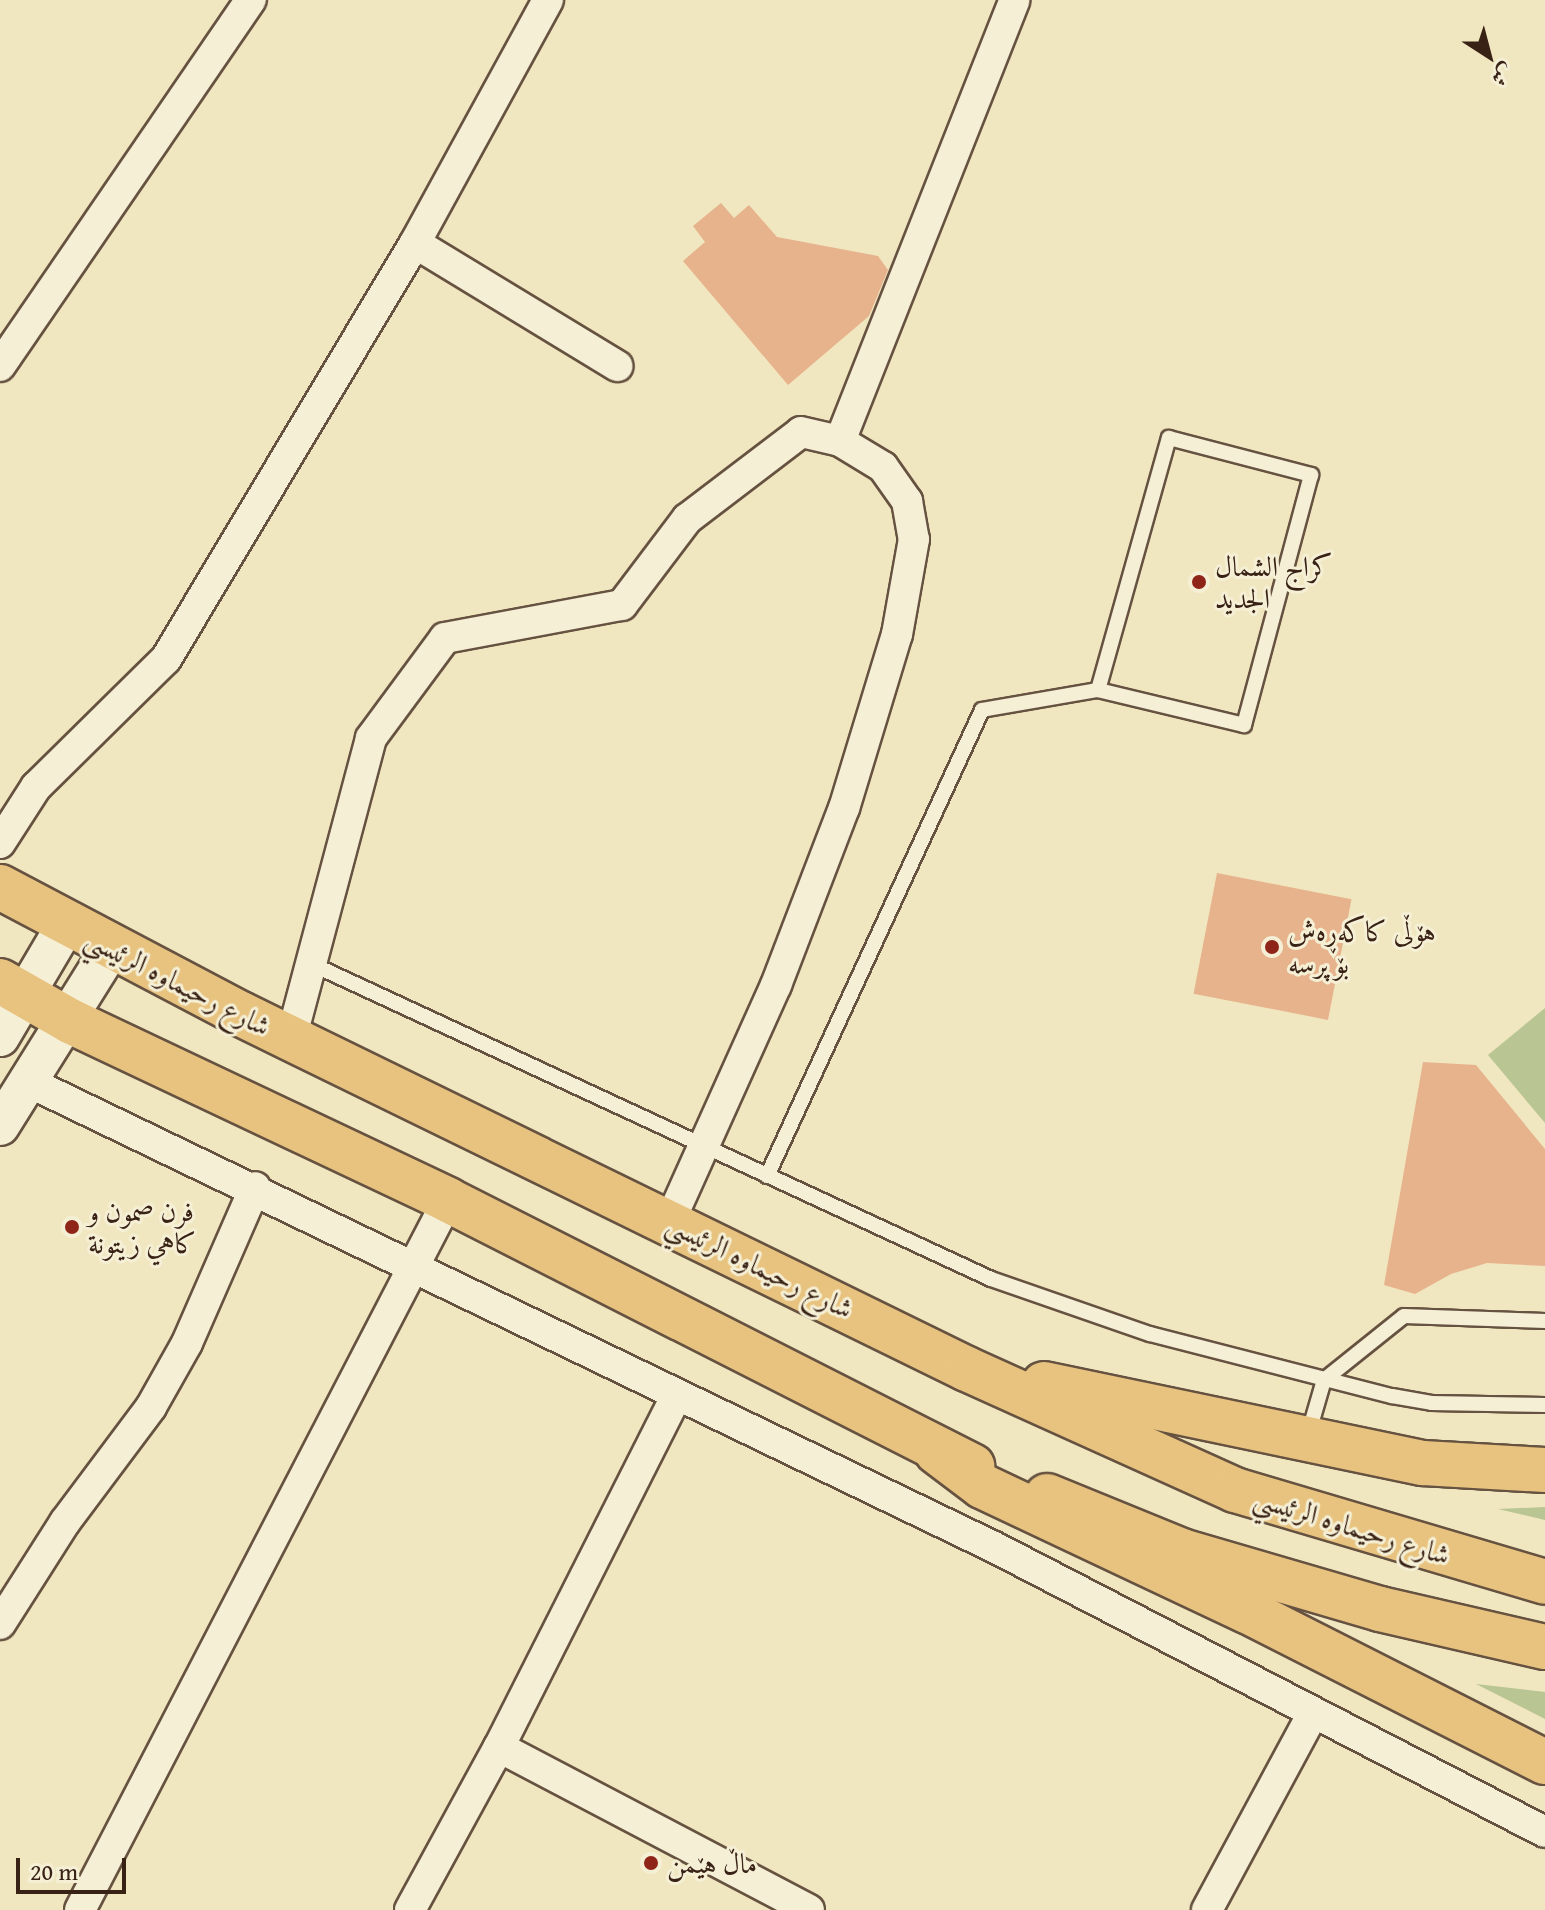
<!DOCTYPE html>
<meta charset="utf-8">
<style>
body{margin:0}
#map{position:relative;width:1545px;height:1910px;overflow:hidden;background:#f0e6bf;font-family:"Gentium Book Plus",Amiri,serif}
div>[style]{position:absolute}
.green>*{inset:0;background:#b9c592}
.building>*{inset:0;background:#e7b38c;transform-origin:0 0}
.roads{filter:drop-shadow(2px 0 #665240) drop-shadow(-2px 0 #665240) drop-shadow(0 2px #665240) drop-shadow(0 -2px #665240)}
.service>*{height:14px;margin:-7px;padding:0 7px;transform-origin:7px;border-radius:7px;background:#f5efd5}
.minor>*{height:30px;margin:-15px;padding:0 15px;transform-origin:15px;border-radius:15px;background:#f5efd5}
.tertiary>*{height:38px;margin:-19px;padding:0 19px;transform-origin:19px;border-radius:19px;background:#f5efd5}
.primary>*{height:44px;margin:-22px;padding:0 22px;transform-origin:22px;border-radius:22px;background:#e8c380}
.trunk>*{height:44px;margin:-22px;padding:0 22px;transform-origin:22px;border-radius:22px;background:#e8c380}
.dots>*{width:22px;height:22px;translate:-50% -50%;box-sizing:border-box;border:4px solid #f5efd5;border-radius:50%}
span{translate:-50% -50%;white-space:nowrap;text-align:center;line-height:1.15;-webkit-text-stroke:6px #f5efd5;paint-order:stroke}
.poi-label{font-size:28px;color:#382115}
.left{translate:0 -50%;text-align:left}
.street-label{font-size:28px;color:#382115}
.north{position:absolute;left:1449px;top:16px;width:80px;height:80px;-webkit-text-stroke:6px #f5efd5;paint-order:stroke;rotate:144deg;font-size:22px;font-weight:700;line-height:32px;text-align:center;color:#382115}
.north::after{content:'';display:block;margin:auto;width:28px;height:36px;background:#382115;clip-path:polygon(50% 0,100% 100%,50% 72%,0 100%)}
.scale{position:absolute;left:16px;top:1858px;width:110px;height:36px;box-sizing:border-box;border:4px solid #382115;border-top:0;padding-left:10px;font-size:24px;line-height:28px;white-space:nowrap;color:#382115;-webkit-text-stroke:6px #f5efd5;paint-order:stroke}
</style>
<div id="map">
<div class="green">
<div style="clip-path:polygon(1545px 1008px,1545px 1123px,1488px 1055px)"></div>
<div style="clip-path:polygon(1545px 1507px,1545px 1520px,1498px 1509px)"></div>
<div style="clip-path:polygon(1476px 1684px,1545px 1692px,1545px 1719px)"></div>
</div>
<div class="building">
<div style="clip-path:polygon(721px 203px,734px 218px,749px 205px,777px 237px,878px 256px,888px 270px,869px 316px,788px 385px,683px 261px,705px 242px,693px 226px)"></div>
<div style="left:1217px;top:873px;width:137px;height:123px;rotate:11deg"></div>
<div style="clip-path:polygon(1423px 1062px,1476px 1065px,1545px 1149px,1545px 1266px,1487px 1263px,1451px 1274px,1415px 1294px,1384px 1285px)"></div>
</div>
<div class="roads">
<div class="service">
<div style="left:314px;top:965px;width:746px;rotate:24.88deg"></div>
<div style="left:991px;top:1279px;width:168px;rotate:19.1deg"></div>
<div style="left:1150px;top:1334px;width:250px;rotate:14.4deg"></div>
<div style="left:1392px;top:1396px;width:40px;rotate:10deg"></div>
<div style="left:1431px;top:1403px;width:114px;rotate:1deg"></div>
<div style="left:767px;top:1176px;width:513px;rotate:-65.23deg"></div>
<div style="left:982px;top:710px;width:118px;rotate:-9.8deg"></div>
<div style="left:1098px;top:690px;width:262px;rotate:-74.3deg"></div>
<div style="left:1169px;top:438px;width:147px;rotate:14.6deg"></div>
<div style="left:1311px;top:475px;width:259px;rotate:105deg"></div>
<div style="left:1244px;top:725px;width:150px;rotate:-166.5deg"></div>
<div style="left:1308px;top:1435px;width:57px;rotate:-73.8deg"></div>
<div style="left:1324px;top:1380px;width:102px;rotate:-38.7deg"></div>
<div style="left:1404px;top:1316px;width:141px;rotate:2deg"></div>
</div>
<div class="minor">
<div style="left:415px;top:243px;width:237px;rotate:31.3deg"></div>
<div style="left:0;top:366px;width:444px;rotate:-55.6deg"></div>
<div style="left:840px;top:441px;width:474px;rotate:-68.4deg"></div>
<div style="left:0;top:843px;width:67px;rotate:-57.3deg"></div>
<div style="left:36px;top:787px;width:182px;rotate:-44.6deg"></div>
<div style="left:166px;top:659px;width:485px;rotate:-59.1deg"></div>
<div style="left:415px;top:243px;width:277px;rotate:-61.3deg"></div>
<div style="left:291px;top:1039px;width:311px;rotate:-75.1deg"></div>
<div style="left:371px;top:738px;width:124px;rotate:-53.5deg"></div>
<div style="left:445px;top:638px;width:180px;rotate:-10.6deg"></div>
<div style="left:622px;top:605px;width:108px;rotate:-52.9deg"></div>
<div style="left:687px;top:519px;width:143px;rotate:-37.3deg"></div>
<div style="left:801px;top:432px;width:40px;rotate:13deg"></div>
<div style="left:840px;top:441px;width:50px;rotate:31.2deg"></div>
<div style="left:883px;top:467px;width:42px;rotate:54.8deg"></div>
<div style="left:907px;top:501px;width:39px;rotate:80deg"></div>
<div style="left:914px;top:539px;width:97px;rotate:100.1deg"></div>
<div style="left:897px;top:634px;width:182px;rotate:106.9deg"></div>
<div style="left:844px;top:808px;width:190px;rotate:111deg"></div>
<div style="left:776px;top:985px;width:259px;rotate:114.2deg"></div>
<div style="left:31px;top:1083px;width:1069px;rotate:25.73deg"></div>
<div style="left:994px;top:1547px;width:620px;rotate:27.35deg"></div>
<div style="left:0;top:1624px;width:121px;rotate:-57.5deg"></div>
<div style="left:65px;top:1522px;width:144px;rotate:-53.2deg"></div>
<div style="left:151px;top:1407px;width:73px;rotate:-60.6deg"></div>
<div style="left:187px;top:1343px;width:170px;rotate:-66.4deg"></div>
<div style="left:499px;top:1747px;width:350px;rotate:27.7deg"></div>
<div style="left:80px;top:1910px;width:800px;rotate:-62.6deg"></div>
<div style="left:410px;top:1910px;width:186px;rotate:-61.4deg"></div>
<div style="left:499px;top:1747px;width:392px;rotate:-63.2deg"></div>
<div style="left:1207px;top:1910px;width:224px;rotate:-61.7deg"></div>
</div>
<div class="tertiary">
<div style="left:0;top:1037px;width:130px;rotate:-59.5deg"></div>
<div style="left:0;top:1126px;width:208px;rotate:-58deg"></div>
</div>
<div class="primary">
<div style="left:0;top:887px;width:272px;rotate:27.8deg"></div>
<div style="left:241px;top:1014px;width:808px;rotate:26.06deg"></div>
<div style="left:967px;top:1369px;width:294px;rotate:24.3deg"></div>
<div style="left:1235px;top:1490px;width:323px;rotate:16.5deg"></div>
<div style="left:0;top:981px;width:81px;rotate:29.7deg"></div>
<div style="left:70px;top:1021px;width:418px;rotate:25.3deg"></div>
<div style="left:448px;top:1200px;width:588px;rotate:26.91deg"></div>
<div style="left:1044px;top:1384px;width:387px;rotate:11.8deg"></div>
<div style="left:1423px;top:1463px;width:122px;rotate:3.3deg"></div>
<div style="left:1047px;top:1496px;width:146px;rotate:22.2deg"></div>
<div style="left:1182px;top:1551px;width:206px;rotate:16.3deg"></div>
<div style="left:1380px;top:1609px;width:169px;rotate:13deg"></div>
</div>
<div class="trunk">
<div style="left:937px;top:1452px;width:56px;rotate:37.1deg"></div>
<div style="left:982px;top:1486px;width:293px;rotate:25.3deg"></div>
<div style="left:1247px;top:1611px;width:334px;rotate:26.9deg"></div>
</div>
</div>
<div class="dots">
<div style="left:1199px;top:582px;background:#8f2418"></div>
<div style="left:1272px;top:947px;background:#8f2418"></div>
<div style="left:72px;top:1227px;background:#8f2418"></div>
<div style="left:651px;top:1863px;background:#8f2418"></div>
</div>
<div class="poi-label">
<span class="left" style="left:1215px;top:582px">كراج الشمال<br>الجديد</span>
<span class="left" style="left:1288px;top:947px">هۆڵی کاکەڕەش<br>بۆ پرسە</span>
<span class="left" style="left:88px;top:1227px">فرن صمون و<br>كاهي زيتونة</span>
<span class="left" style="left:667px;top:1863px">ماڵ هێمن</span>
</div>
<div class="street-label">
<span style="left:178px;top:982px;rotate:27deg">شارع رحيماوه الرئيسي</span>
<span style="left:760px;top:1266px;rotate:26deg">شارع رحيماوه الرئيسي</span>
<span style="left:1352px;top:1526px;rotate:17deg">شارع رحيماوه الرئيسي</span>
</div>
<div class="north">ش</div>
<div class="scale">20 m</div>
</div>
